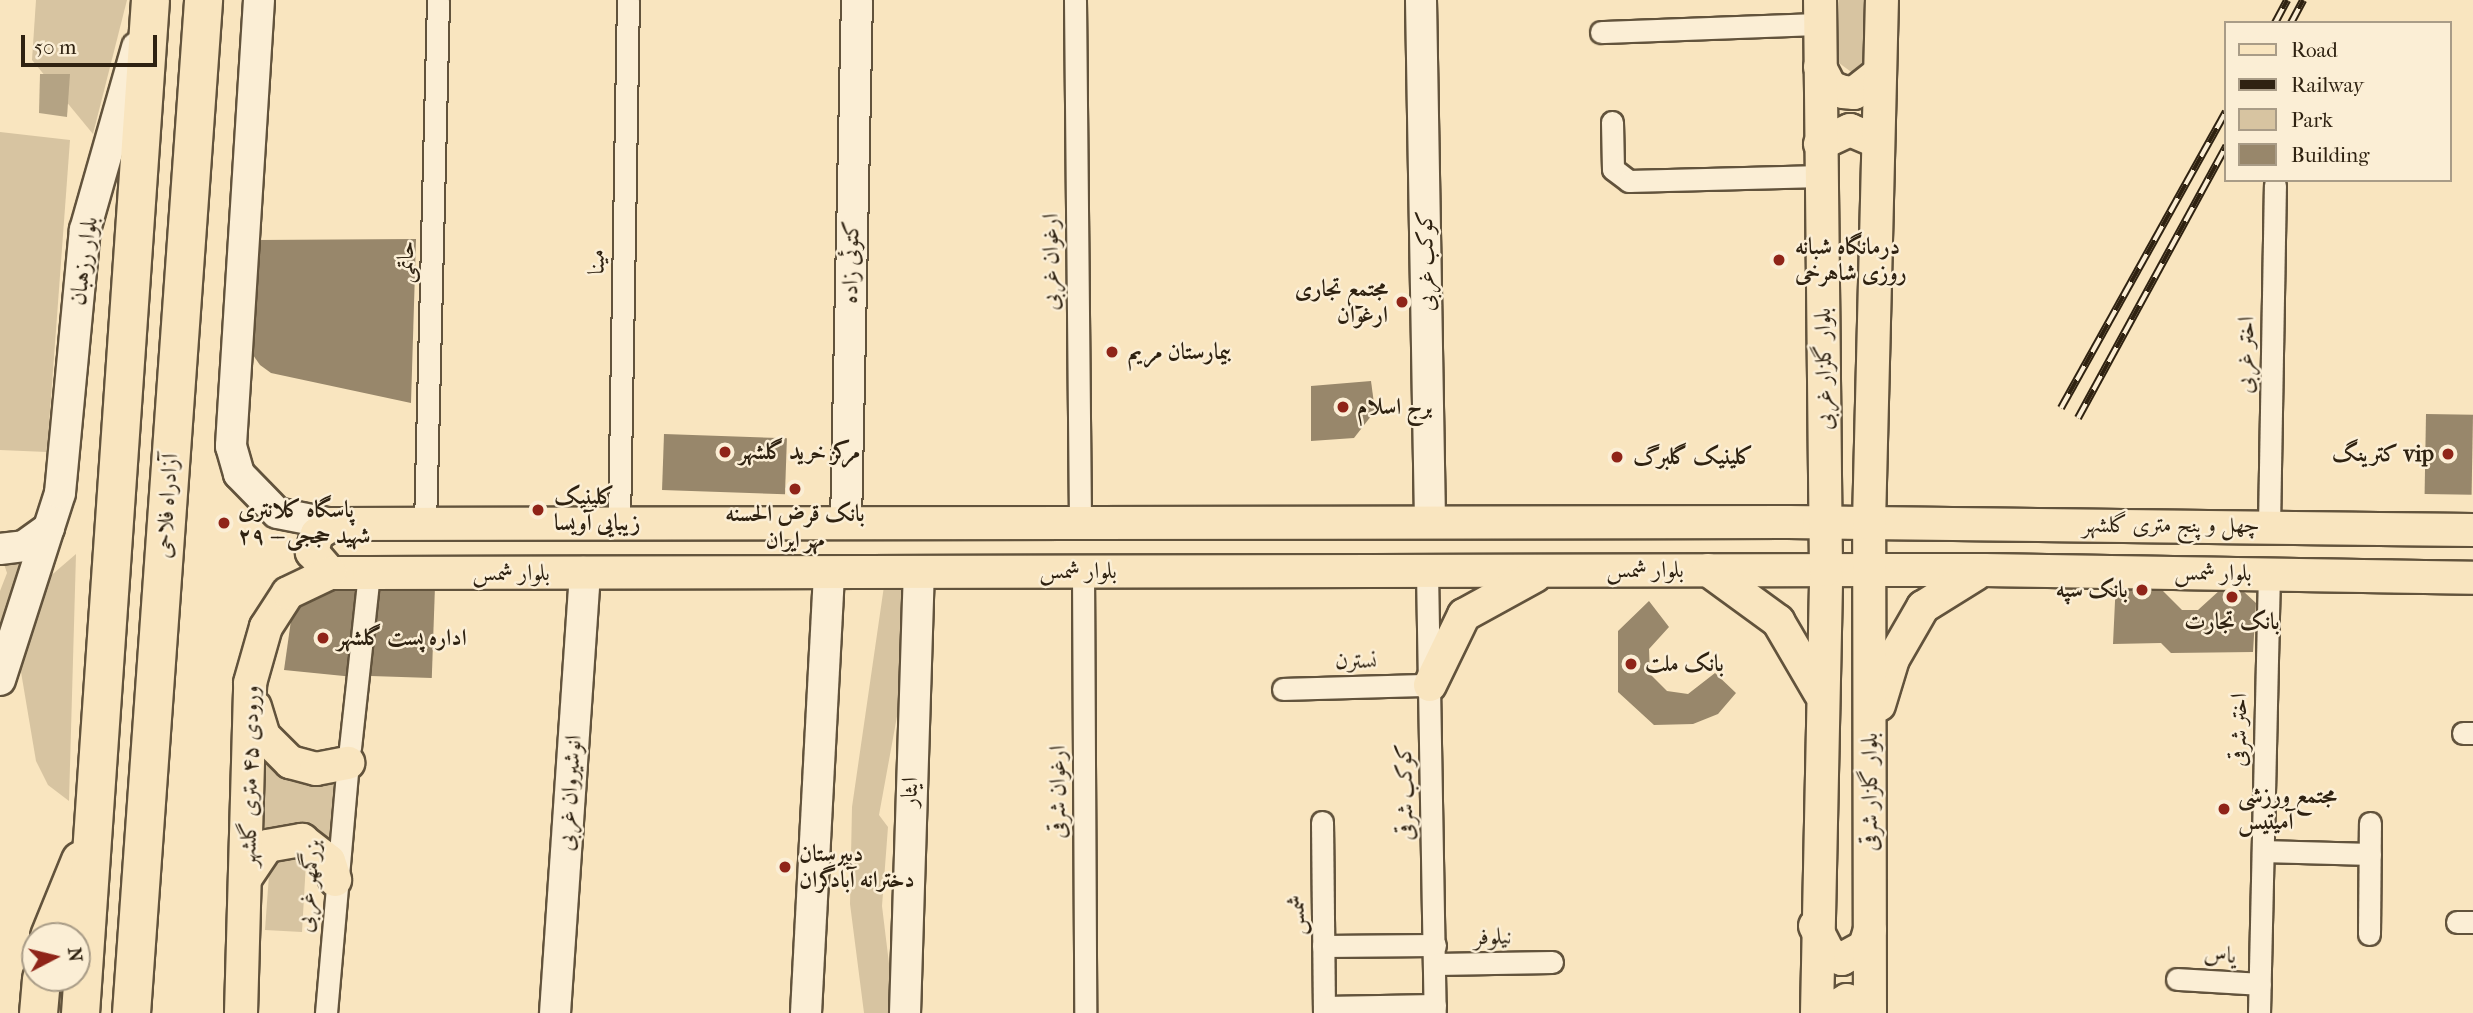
<!DOCTYPE html>
<meta charset="utf-8">
<style>
body{margin:0}
#map{position:relative;width:2473px;height:1013px;overflow:hidden;background:#f9e5bf;font-family:"IM FELL French Canon",Amiri,serif}
div>[style]{position:absolute}
.green>*{inset:0;background:#d7c4a1}
.water>*{inset:0;background:#b4a384}
.building>*{inset:0;background:#98876b;transform-origin:0 0}
.roads{filter:drop-shadow(2px 0 #62533c) drop-shadow(-2px 0 #62533c) drop-shadow(0 2px #62533c) drop-shadow(0 -2px #62533c)}
.street>*{height:21px;margin:-10.5px;padding:0 10.5px;transform-origin:10.5px;border-radius:10.5px;background:#fbeed5}
.secondary>*{height:30px;margin:-15px;padding:0 15px;transform-origin:15px;border-radius:15px;background:#fbeed5}
.primary>*{height:32px;margin:-16px;padding:0 16px;transform-origin:16px;border-radius:16px;background:#f9e5bf}
.highway>*{height:37px;margin:-18.5px;padding:0 18.5px;transform-origin:18.5px;border-radius:18.5px;background:#f9e5bf}
.rail>*{height:8px;margin-top:-4px;transform-origin:0;background:repeating-linear-gradient(90deg,#fbeed5 0 16px,#2f2211 0 32px);box-sizing:border-box;border-block:2px solid #2f2211}
.dots>*{width:19px;height:19px;translate:-50% -50%;box-sizing:border-box;border:4px solid #fbeed5;border-radius:50%}
span{translate:-50% -50%;white-space:nowrap;text-align:center;line-height:1.15;-webkit-text-stroke:5px #fbeed5;paint-order:stroke}
.poi-label{font-size:23px;color:#2f2211;font-weight:700}
.left{translate:0 -50%;text-align:left}
.right{translate:-100% -50%;text-align:right}
.street-label{font-size:23px;color:#2f2211}
.legend{position:absolute;left:2224px;top:21px;width:228px;height:161px;box-sizing:border-box;background:#fbeed5;border:2px solid #a99c87;margin:0;padding:9px 12px;list-style:none;font-size:21px;color:#2f2211}
.legend li{display:flex;align-items:center;gap:14px;height:35px}
.legend b{width:35px;border:2px solid #a99c87}
.north{position:absolute;left:21px;top:922px;width:70px;height:70px;box-sizing:border-box;background:#fbeed5;border:2px solid #a99c87;border-radius:50%;rotate:83deg;font-size:19px;font-weight:700;line-height:28px;text-align:center;color:#2f2211}
.north::after{content:'';display:block;margin:auto;width:24px;height:32px;background:#8f2418;clip-path:polygon(50% 0,100% 100%,50% 72%,0 100%)}
.scale{position:absolute;left:21px;top:35px;width:136px;height:32px;box-sizing:border-box;border:4px solid #2f2211;border-top:0;padding-left:9px;font-size:21px;line-height:24px;white-space:nowrap;color:#2f2211;-webkit-text-stroke:5px #fbeed5;paint-order:stroke}
</style>
<div id="map">
<div class="green">
<div style="clip-path:polygon(36px 0,127px 0,93px 134px,32px 60px)"></div>
<div style="clip-path:polygon(1839px 0,1867px 0,1864px 69px,1854px 74px,1839px 63px)"></div>
<div style="clip-path:polygon(0 132px,70px 140px,47px 452px,0 450px)"></div>
<div style="clip-path:polygon(34px 550px,0 653px,0 591px,7px 573px,1px 555px)"></div>
<div style="clip-path:polygon(76px 554px,69px 801px,48px 785px,36px 761px,20px 666px,40px 585px)"></div>
<div style="clip-path:polygon(913px 585px,906px 667px,879px 815px,888px 827px,882px 906px,895px 1013px,864px 1013px,850px 904px,852px 807px,884px 586px)"></div>
<div style="clip-path:polygon(257px 739px,339px 775px,329px 848px,256px 844px)"></div>
<div style="clip-path:polygon(287px 846px,306px 862px,302px 932px,265px 930px,270px 861px)"></div>
</div>
<div class="water">
<div style="clip-path:polygon(40px 74px,70px 74px,67px 117px,39px 113px)"></div>
</div>
<div class="building">
<div style="clip-path:polygon(416px 239px,411px 403px,271px 373px,260px 365px,253px 355px,257px 240px)"></div>
<div style="clip-path:polygon(1371px 381px,1375px 411px,1354px 438px,1311px 441px,1311px 386px)"></div>
<div style="left:2426px;top:414px;width:47px;height:80px;rotate:1deg"></div>
<div style="left:664px;top:434px;width:123px;height:56px;rotate:2deg"></div>
<div style="clip-path:polygon(2116px 580px,2161px 589px,2182px 610px,2198px 610px,2220px 590px,2243px 591px,2256px 603px,2253px 652px,2171px 653px,2161px 643px,2113px 644px)"></div>
<div style="clip-path:polygon(322px 583px,364px 586px,354px 677px,284px 670px,293px 606px)"></div>
<div style="left:374px;top:585px;width:61px;height:91px;rotate:2deg"></div>
<div style="clip-path:polygon(1649px 601px,1669px 627px,1649px 649px,1650px 674px,1667px 691px,1688px 694px,1715px 673px,1736px 693px,1718px 714px,1693px 724px,1654px 725px,1618px 692px,1618px 631px)"></div>
</div>
<div class="roads">
<div class="street">
<div style="left:1075px;top:0;width:523px;rotate:89.45deg"></div>
<div style="left:1601px;top:32px;width:219px;rotate:-2.1deg"></div>
<div style="left:1612px;top:122px;width:47px;rotate:88.8deg"></div>
<div style="left:1613px;top:169px;width:20px;rotate:37deg"></div>
<div style="left:1629px;top:181px;width:192px;rotate:-1.5deg"></div>
<div style="left:619px;top:524px;width:524px;rotate:-89.02deg"></div>
<div style="left:425px;top:525px;width:525px;rotate:-88.58deg"></div>
<div style="left:2269px;top:526px;width:341px;rotate:-89deg"></div>
<div style="left:1083px;top:571px;width:442px;rotate:89.7deg"></div>
<div style="left:1427px;top:571px;width:442px;rotate:89deg"></div>
<div style="left:1283px;top:689px;width:147px;rotate:-1.6deg"></div>
<div style="left:2463px;top:733px;width:10px"></div>
<div style="left:350px;top:748px;width:176px;rotate:-83.8deg"></div>
<div style="left:1322px;top:822px;width:191px;rotate:89.4deg"></div>
<div style="left:2263px;top:851px;width:107px;rotate:1.6deg"></div>
<div style="left:2457px;top:922px;width:16px"></div>
<div style="left:2369px;top:934px;width:111px;rotate:-89.5deg"></div>
<div style="left:1323px;top:946px;width:112px;rotate:-0.5deg"></div>
<div style="left:1436px;top:964px;width:116px;rotate:-1deg"></div>
<div style="left:2177px;top:979px;width:83px;rotate:3.4deg"></div>
<div style="left:1324px;top:1007px;width:111px;rotate:-1deg"></div>
<div style="left:326px;top:1013px;width:251px;rotate:-85deg"></div>
<div style="left:2259px;top:1013px;width:439px;rotate:-88.7deg"></div>
</div>
<div class="secondary">
<div style="left:259px;top:0;width:447px;rotate:93.6deg"></div>
<div style="left:231px;top:446px;width:29px;rotate:74deg"></div>
<div style="left:239px;top:474px;width:54px;rotate:45.7deg"></div>
<div style="left:277px;top:513px;width:57px;rotate:11.1deg"></div>
<div style="left:1421px;top:0;width:523px;rotate:89.01deg"></div>
<div style="left:846px;top:523px;width:523px;rotate:-88.8deg"></div>
<div style="left:0;top:549px;width:24px;rotate:-7deg"></div>
<div style="left:24px;top:546px;width:31px;rotate:-36deg"></div>
<div style="left:0;top:680px;width:196px;rotate:-72.2deg"></div>
<div style="left:60px;top:493px;width:264px;rotate:-84.6deg"></div>
<div style="left:85px;top:230px;width:190px;rotate:-74.1deg"></div>
<div style="left:555px;top:1013px;width:442px;rotate:-86.1deg"></div>
<div style="left:806px;top:1013px;width:441px;rotate:-87deg"></div>
<div style="left:905px;top:1013px;width:441px;rotate:-88.2deg"></div>
</div>
<div class="primary">
<div style="left:1820px;top:67px;width:22px;rotate:63deg"></div>
<div style="left:1830px;top:87px;width:14px;rotate:21deg"></div>
<div style="left:1843px;top:92px;width:11px;rotate:5deg"></div>
<div style="left:1854px;top:93px;width:33px;rotate:-38deg"></div>
<div style="left:1820px;top:144px;width:33px;rotate:-25deg"></div>
<div style="left:1850px;top:130px;width:30px;rotate:23deg"></div>
<div style="left:2473px;top:530px;width:685px;rotate:-179.33deg"></div>
<div style="left:1788px;top:522px;width:1455px;rotate:179.92deg"></div>
<div style="left:333px;top:524px;width:19px;rotate:148deg"></div>
<div style="left:317px;top:534px;width:19px;rotate:106deg"></div>
<div style="left:312px;top:552px;width:28px;rotate:49deg"></div>
<div style="left:330px;top:573px;width:39px"></div>
<div style="left:369px;top:573px;width:1615px;rotate:-0.11deg"></div>
<div style="left:1984px;top:570px;width:489px;rotate:0.9deg"></div>
<div style="left:1708px;top:570px;width:87px;rotate:36.1deg"></div>
<div style="left:1778px;top:621px;width:83px;rotate:59.7deg"></div>
<div style="left:1430px;top:685px;width:78px;rotate:-64.1deg"></div>
<div style="left:1464px;top:615px;width:81px;rotate:-28.8deg"></div>
<div style="left:1879px;top:705px;width:48px;rotate:-73.1deg"></div>
<div style="left:1893px;top:659px;width:60px;rotate:-60deg"></div>
<div style="left:1923px;top:607px;width:62px;rotate:-31.9deg"></div>
<div style="left:255px;top:707px;width:30px;rotate:73deg"></div>
<div style="left:264px;top:736px;width:37px;rotate:45deg"></div>
<div style="left:290px;top:762px;width:27px;rotate:15deg"></div>
<div style="left:316px;top:769px;width:33px;rotate:-11deg"></div>
<div style="left:247px;top:876px;width:36px;rotate:-56deg"></div>
<div style="left:267px;top:846px;width:36px;rotate:-10deg"></div>
<div style="left:302px;top:840px;width:34px;rotate:38deg"></div>
<div style="left:329px;top:861px;width:20px;rotate:72deg"></div>
<div style="left:1815px;top:926px;width:30px;rotate:63deg"></div>
<div style="left:1829px;top:953px;width:14px;rotate:25deg"></div>
<div style="left:1842px;top:959px;width:26px;rotate:-29deg"></div>
<div style="left:1865px;top:946px;width:17px;rotate:-73deg"></div>
<div style="left:241px;top:1013px;width:330px;rotate:-88.4deg"></div>
<div style="left:250px;top:683px;width:58px;rotate:-74.1deg"></div>
<div style="left:266px;top:627px;width:40px;rotate:-57.1deg"></div>
<div style="left:288px;top:593px;width:47px;rotate:-25.5deg"></div>
<div style="left:1817px;top:1013px;width:443px;rotate:-88.8deg"></div>
<div style="left:1826px;top:570px;width:570px;rotate:-90.6deg"></div>
<div style="left:1823px;top:1013px;width:27px;rotate:-28deg"></div>
<div style="left:1847px;top:1000px;width:21px;rotate:39deg"></div>
<div style="left:1870px;top:1013px;width:490px;rotate:-90.1deg"></div>
<div style="left:1869px;top:523px;width:523px;rotate:-88.58deg"></div>
</div>
<div class="highway">
<div style="left:49px;top:936px;width:82px;rotate:-67.8deg"></div>
<div style="left:38px;top:1013px;width:35px;rotate:-85deg"></div>
<div style="left:80px;top:1013px;width:1015px;rotate:-86.05deg"></div>
<div style="left:131px;top:1013px;width:1016px;rotate:-85.93deg"></div>
</div>
</div>
<div class="rail">
<div style="left:2275px;top:23px;width:26px;rotate:-62deg"></div>
<div style="left:2291px;top:23px;width:26px;rotate:-62deg"></div>
<div style="left:2061px;top:408px;width:339px;rotate:-60.9deg"></div>
<div style="left:2078px;top:418px;width:310px;rotate:-61.4deg"></div>
</div>
<div class="dots">
<div style="left:1779px;top:260px;background:#8f2418"></div>
<div style="left:1402px;top:302px;background:#8f2418"></div>
<div style="left:1112px;top:352px;background:#8f2418"></div>
<div style="left:1343px;top:407px;background:#8f2418"></div>
<div style="left:725px;top:452px;background:#8f2418"></div>
<div style="left:2448px;top:454px;background:#8f2418"></div>
<div style="left:1617px;top:457px;background:#8f2418"></div>
<div style="left:795px;top:489px;background:#8f2418"></div>
<div style="left:538px;top:510px;background:#8f2418"></div>
<div style="left:224px;top:523px;background:#8f2418"></div>
<div style="left:2142px;top:590px;background:#8f2418"></div>
<div style="left:2232px;top:597px;background:#8f2418"></div>
<div style="left:323px;top:638px;background:#8f2418"></div>
<div style="left:1631px;top:664px;background:#8f2418"></div>
<div style="left:2224px;top:809px;background:#8f2418"></div>
<div style="left:785px;top:867px;background:#8f2418"></div>
</div>
<div class="poi-label">
<span class="left" style="left:1795px;top:260px">درمانگاه شبانه<br>روزی شاهرخی</span>
<span class="right" style="left:1388px;top:302px">مجتمع تجاری<br>ارغوان</span>
<span class="left" style="left:1128px;top:352px">بیمارستان مریم</span>
<span class="left" style="left:1357px;top:407px">برج اسلام</span>
<span class="left" style="left:739px;top:452px">مرکز خرید گلشهر</span>
<span class="right" style="left:2434px;top:454px">کترینگ vip</span>
<span class="left" style="left:1633px;top:457px">کلینیک گلبرگ</span>
<span class="left" style="left:554px;top:510px">کلینیک<br>زیبایی آویسا</span>
<span class="left" style="left:238px;top:523px">پاسگاه کلانتری<br>۲۹ -- شهید حججی</span>
<span style="left:795px;top:527px">بانک قرض الحسنه<br>مهر ایران</span>
<span class="right" style="left:2128px;top:590px">بانک سپه</span>
<span style="left:2232px;top:622px">بانک تجارت</span>
<span class="left" style="left:337px;top:638px">اداره پست گلشهر</span>
<span class="left" style="left:1645px;top:664px">بانک ملت</span>
<span class="left" style="left:2238px;top:809px">مجتمع ورزشی<br>آمیتیس</span>
<span class="left" style="left:799px;top:867px">دبيرستان<br>دخترانه آبادگران</span>
</div>
<div class="street-label">
<span style="left:84px;top:261px;rotate:-82deg">بلوار رزهبان</span>
<span style="left:1426px;top:261px;rotate:-91deg">کوکب غربی</span>
<span style="left:406px;top:262px;rotate:-88deg">حاتمی</span>
<span style="left:597px;top:262px;rotate:-89deg">مینا</span>
<span style="left:851px;top:262px;rotate:-89deg">کتوئی زاده</span>
<span style="left:1051px;top:262px;rotate:-90deg">ارغوان غربی</span>
<span style="left:2246px;top:355px;rotate:-89deg">اختر غربی</span>
<span style="left:1824px;top:369px;rotate:-91deg">بلوار گلزار غربی</span>
<span style="left:167px;top:506px;rotate:-86deg">آزادراه فلاحی</span>
<span style="left:2171px;top:525px">چهل و پنج متری گلشهر</span>
<span style="left:1645px;top:570px">بلوار شمس</span>
<span style="left:1078px;top:571px">بلوار شمس</span>
<span style="left:511px;top:573px">بلوار شمس</span>
<span style="left:2213px;top:573px;rotate:1deg">بلوار شمس</span>
<span style="left:1356px;top:661px;rotate:-1deg">نسترن</span>
<span style="left:2239px;top:730px;rotate:-89deg">اختر شرقی</span>
<span style="left:250px;top:776px;rotate:-89deg">ورودی ۴۵ متری گلشهر</span>
<span style="left:910px;top:792px;rotate:-88deg">ایثار</span>
<span style="left:1058px;top:792px;rotate:-90deg">ارغوان شرقی</span>
<span style="left:1405px;top:792px;rotate:-91deg">کوکب شرقی</span>
<span style="left:1870px;top:792px;rotate:-90deg">بلوار گلزار شرقی</span>
<span style="left:570px;top:793px;rotate:-86deg">انوشیروان غربی</span>
<span style="left:309px;top:886px;rotate:-85deg">بزرگمهر غربی</span>
<span style="left:1297px;top:915px;rotate:-91deg">شمس</span>
<span style="left:1493px;top:937px;rotate:-1deg">نیلوفر</span>
<span style="left:2220px;top:955px;rotate:4deg">یاس</span>
</div>
<ul class="legend">
<li><b style="height:9px;background:#f9e5bf"></b>Road</li>
<li><b style="height:9px;background:#2f2211"></b>Railway</li>
<li><b style="height:19px;background:#d7c4a1"></b>Park</li>
<li><b style="height:19px;background:#98876b"></b>Building</li>
</ul>
<div class="north">N</div>
<div class="scale">50 m</div>
</div>
